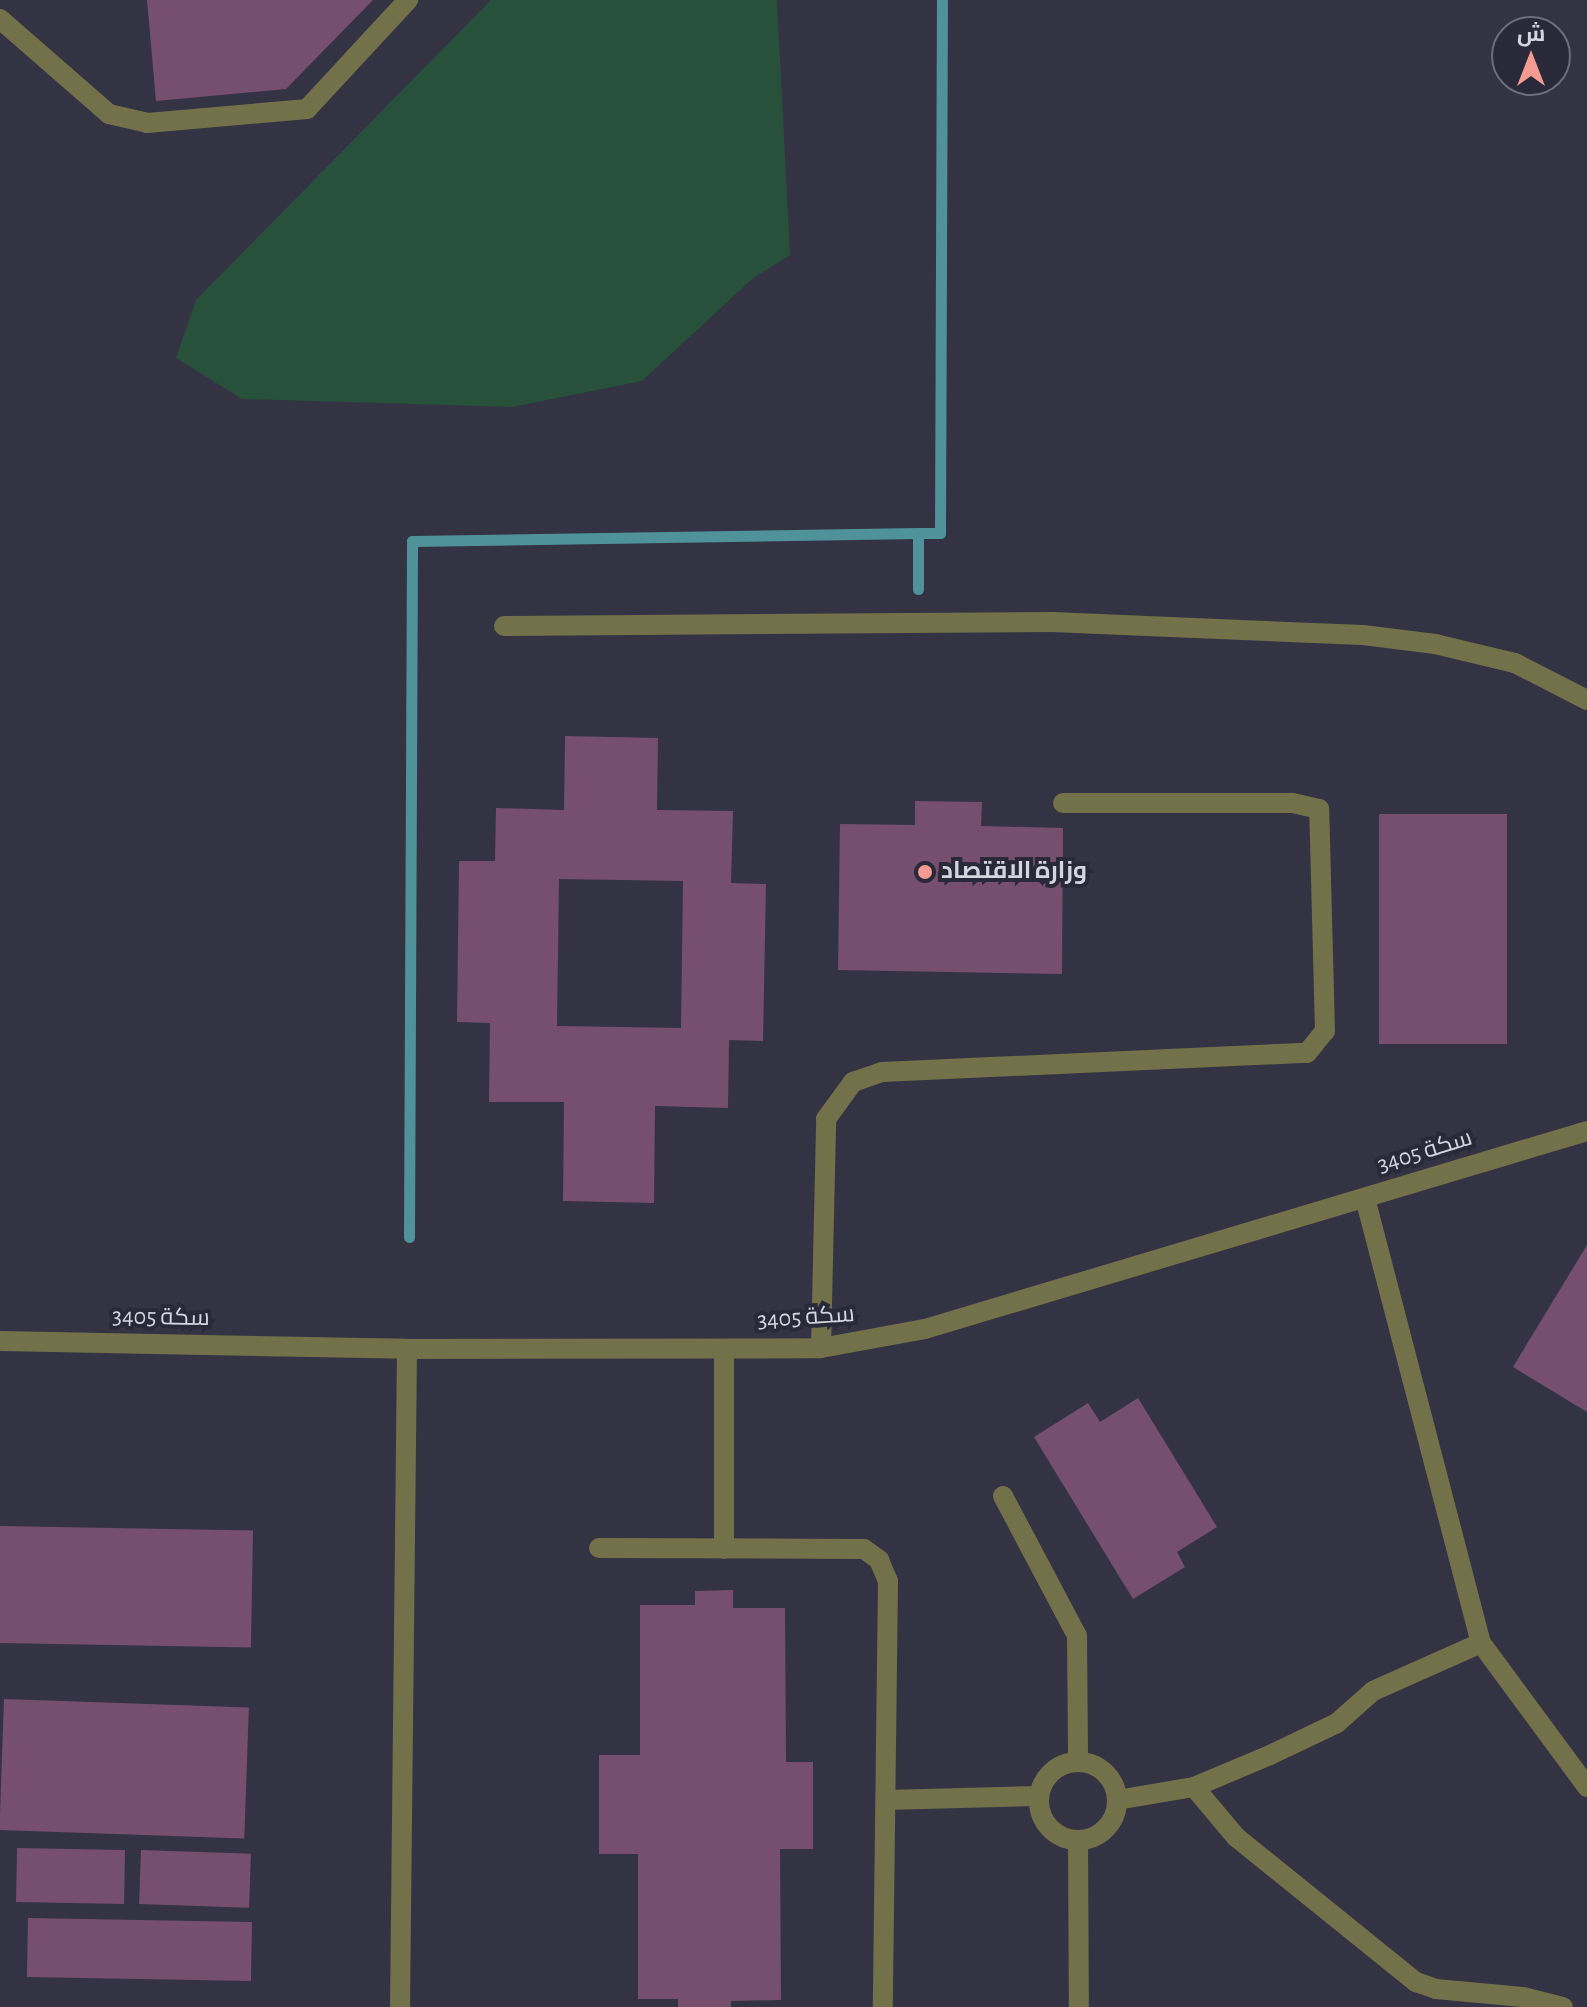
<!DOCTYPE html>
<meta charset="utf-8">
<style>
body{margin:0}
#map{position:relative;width:1587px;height:2007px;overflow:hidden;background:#334;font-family:"Alegreya Sans",Cairo,sans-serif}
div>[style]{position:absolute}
.green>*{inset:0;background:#27513b}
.stream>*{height:11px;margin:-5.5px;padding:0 5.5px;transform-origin:5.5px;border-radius:5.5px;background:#4f929a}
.building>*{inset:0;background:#764f6e;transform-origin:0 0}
.minor>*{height:20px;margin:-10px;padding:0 10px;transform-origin:10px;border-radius:10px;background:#727149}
.minor>.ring{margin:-10px;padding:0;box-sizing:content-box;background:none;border:20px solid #727149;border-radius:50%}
.dots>*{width:22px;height:22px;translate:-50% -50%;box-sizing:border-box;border:4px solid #29293a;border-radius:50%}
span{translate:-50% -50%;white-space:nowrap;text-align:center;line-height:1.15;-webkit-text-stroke:8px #29293a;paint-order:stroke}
.poi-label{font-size:24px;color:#d4d5e0;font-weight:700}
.left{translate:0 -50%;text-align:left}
.street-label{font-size:24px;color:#d4d5e0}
.north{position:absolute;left:1491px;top:16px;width:80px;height:80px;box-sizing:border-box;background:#29293a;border:2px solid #6d6e7c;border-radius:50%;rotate:0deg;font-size:22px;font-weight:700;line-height:32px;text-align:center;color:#d4d5e0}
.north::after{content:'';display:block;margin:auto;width:28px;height:36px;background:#f59c92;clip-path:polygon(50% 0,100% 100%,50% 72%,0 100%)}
</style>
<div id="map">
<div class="green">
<div style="clip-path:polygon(491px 0,777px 0,790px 255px,753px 278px,642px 381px,512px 407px,242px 399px,176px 358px,196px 300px)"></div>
</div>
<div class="stream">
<div style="left:918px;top:589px;width:56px;rotate:-90deg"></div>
<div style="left:918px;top:533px;width:22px"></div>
<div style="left:940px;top:533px;width:533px;rotate:-89.79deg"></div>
<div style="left:409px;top:1237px;width:696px;rotate:-89.75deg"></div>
<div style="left:412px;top:541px;width:506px;rotate:-0.91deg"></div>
</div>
<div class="building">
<div style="clip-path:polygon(147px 0,373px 0,286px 89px,156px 101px)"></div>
<div style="clip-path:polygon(evenodd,565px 736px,658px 738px,657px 810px,733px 811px,731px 883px,766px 884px,763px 1041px,729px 1040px,728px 1108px,655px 1106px,654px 1203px,563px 1201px,564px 1102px,489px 1102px,490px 1023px,457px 1022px,459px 861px,495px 861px,496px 808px,564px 810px,565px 736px,559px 879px,683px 881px,681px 1028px,557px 1026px,559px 879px)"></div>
<div style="clip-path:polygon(915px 801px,982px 802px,981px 826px,1063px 828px,1062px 974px,838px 970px,840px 824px,915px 825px)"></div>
<div style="left:1379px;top:814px;width:128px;height:230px"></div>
<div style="clip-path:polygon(1587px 1245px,1587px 1412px,1513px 1367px)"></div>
<div style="clip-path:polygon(1138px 1398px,1217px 1527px,1177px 1552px,1185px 1567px,1133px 1599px,1034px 1437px,1088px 1403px,1100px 1422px)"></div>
<div style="left:0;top:1526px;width:253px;height:117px;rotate:1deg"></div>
<div style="clip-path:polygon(733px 1590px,733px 1608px,785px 1608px,786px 1762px,813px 1762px,813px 1849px,780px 1849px,781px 2000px,731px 2001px,731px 2007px,678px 2007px,678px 1999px,638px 1999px,638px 1854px,599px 1854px,599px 1755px,640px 1755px,640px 1605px,695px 1605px,695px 1591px)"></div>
<div style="left:4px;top:1699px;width:245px;height:131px;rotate:2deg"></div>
<div style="left:17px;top:1848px;width:108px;height:54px;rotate:1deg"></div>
<div style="left:141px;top:1850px;width:110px;height:54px;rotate:2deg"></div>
<div style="left:28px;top:1918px;width:224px;height:59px;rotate:1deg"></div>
</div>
<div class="minor">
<div style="left:0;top:19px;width:145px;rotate:41.1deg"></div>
<div style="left:109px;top:114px;width:39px;rotate:13deg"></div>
<div style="left:147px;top:123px;width:161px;rotate:-5deg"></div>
<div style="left:307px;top:109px;width:149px;rotate:-47.2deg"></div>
<div style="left:504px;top:626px;width:548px;rotate:-0.42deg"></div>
<div style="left:1052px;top:622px;width:311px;rotate:2.4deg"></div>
<div style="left:1363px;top:635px;width:73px;rotate:7.1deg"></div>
<div style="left:1435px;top:644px;width:82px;rotate:13.4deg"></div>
<div style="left:1515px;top:663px;width:81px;rotate:27.2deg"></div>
<div style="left:1365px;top:1198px;width:460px;rotate:75.4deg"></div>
<div style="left:1481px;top:1643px;width:179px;rotate:53.6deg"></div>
<div style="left:0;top:1341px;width:407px;rotate:1.1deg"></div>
<div style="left:407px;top:1349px;width:414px;rotate:-0.1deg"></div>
<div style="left:821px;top:1348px;width:106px;rotate:-10.4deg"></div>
<div style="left:925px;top:1329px;width:691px;rotate:-16.65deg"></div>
<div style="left:821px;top:1348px;width:229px;rotate:-88.7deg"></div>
<div style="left:826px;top:1119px;width:46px;rotate:-53.9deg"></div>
<div style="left:853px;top:1082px;width:31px;rotate:-19deg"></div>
<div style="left:882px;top:1072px;width:425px;rotate:-2.6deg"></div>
<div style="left:1307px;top:1053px;width:28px;rotate:-51deg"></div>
<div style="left:1325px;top:1031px;width:222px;rotate:-91.5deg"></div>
<div style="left:1319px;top:809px;width:28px;rotate:-167deg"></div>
<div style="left:1292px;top:803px;width:229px;rotate:180deg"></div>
<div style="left:724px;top:1349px;width:200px;rotate:90deg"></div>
<div style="left:1003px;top:1496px;width:158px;rotate:62.1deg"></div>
<div style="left:1077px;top:1636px;width:126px;rotate:89.5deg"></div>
<div style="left:599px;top:1548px;width:265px;rotate:0.2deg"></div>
<div style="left:864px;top:1549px;width:19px;rotate:36deg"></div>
<div style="left:879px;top:1560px;width:23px;rotate:67deg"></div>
<div style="left:888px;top:1581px;width:426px;rotate:90.7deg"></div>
<div class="ring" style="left:1039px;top:1762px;width:58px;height:58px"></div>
<div style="left:1194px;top:1787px;width:65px;rotate:50deg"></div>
<div style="left:1236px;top:1837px;width:231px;rotate:38.9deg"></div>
<div style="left:1416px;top:1982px;width:21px;rotate:19deg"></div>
<div style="left:1436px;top:1989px;width:87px;rotate:5.3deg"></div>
<div style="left:1523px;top:1997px;width:41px;rotate:14deg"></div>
<div style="left:886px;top:1800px;width:153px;rotate:-1.5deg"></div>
<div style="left:1117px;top:1800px;width:78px;rotate:-9.6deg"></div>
<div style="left:1194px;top:1787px;width:82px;rotate:-22.8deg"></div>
<div style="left:1270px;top:1755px;width:74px;rotate:-25.5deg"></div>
<div style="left:1337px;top:1723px;width:48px;rotate:-41.6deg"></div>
<div style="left:1373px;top:1691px;width:118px;rotate:-24deg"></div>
<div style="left:1078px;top:1840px;width:167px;rotate:89.7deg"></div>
<div style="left:400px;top:2007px;width:658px;rotate:-89.39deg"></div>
</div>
<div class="dots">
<div style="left:925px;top:872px;background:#f59c92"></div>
</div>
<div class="poi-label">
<span class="left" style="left:941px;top:872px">وزارة الاقتصاد</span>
</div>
<div class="street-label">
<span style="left:1425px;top:1152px;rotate:-17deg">سكة 3405</span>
<span style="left:161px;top:1318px;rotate:1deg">سكة 3405</span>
<span style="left:806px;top:1318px;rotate:-4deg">سكة 3405</span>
</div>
<div class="north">ش</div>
</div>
